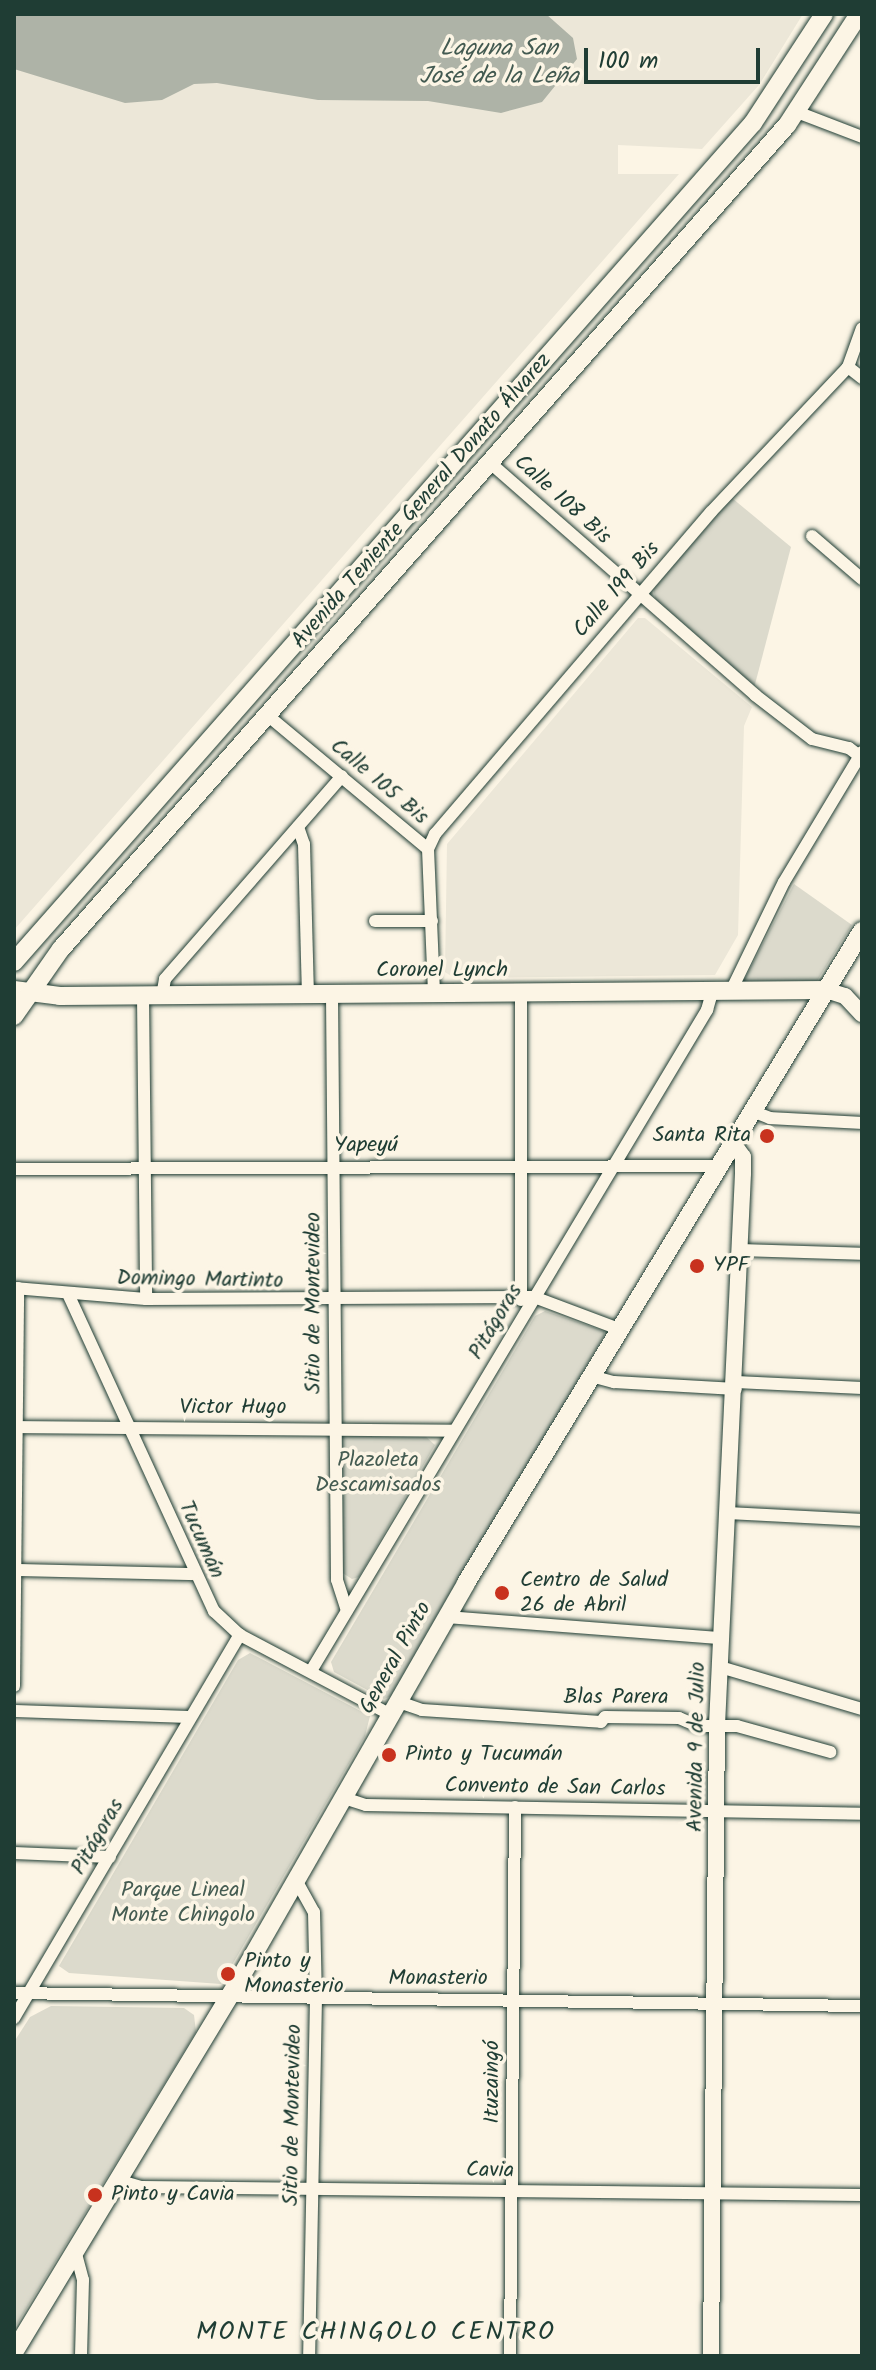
<!DOCTYPE html>
<meta charset="utf-8">
<style>
body{margin:0}
#map{position:relative;width:876px;height:2370px;overflow:hidden;background:#fcf5e5;font-family:Kalam,sans-serif}
div>[style]{position:absolute}
.built>*{inset:0;background:#ece7d8}
.green>*{inset:0;background:#dcdacc}
.water>*{inset:0;background:#aeb3a7}
.roads{filter:drop-shadow(0 0 2px #1f3d34) drop-shadow(0 0 2px #1f3d34)}
.minor>*{height:12px;margin:-6px;padding:0 6px;transform-origin:6px;border-radius:6px;background:#fcf5e5}
.tertiary>*{height:16px;margin:-8px;padding:0 8px;transform-origin:8px;border-radius:8px;background:#fcf5e5}
.secondary>*{height:18px;margin:-9px;padding:0 9px;transform-origin:9px;border-radius:9px;background:#fcf5e5}
.dots>*{width:22px;height:22px;translate:-50% -50%;box-sizing:border-box;border:4px solid #fcf5e5;border-radius:50%}
span{translate:-50% -50%;white-space:nowrap;text-align:center;line-height:1.15;-webkit-text-stroke:7px #fcf5e5;paint-order:stroke}
.street-label{font-size:22px;color:#1f3d34}
.poi-label{font-size:22px;color:#1f3d34}
.right{translate:-100% -50%;text-align:right}
.left{translate:0 -50%;text-align:left}
.park-label{font-size:22px;color:#455c52}
.water-label{font-size:24px;color:#435a51;font-style:italic}
.quarter-label{font-size:26px;color:#1f3d34;letter-spacing:2px}
.frame{position:absolute;inset:0;border:16px solid #1f3d34;pointer-events:none}
.scale{position:absolute;left:584px;top:48px;width:176px;height:36px;box-sizing:border-box;border:4px solid #1f3d34;border-top:0;padding-left:10px;font-size:24px;line-height:28px;white-space:nowrap;color:#1f3d34;-webkit-text-stroke:6px #fcf5e5;paint-order:stroke}
</style>
<div id="map">
<div class="built">
<div style="clip-path:polygon(14px 14px,803px 14px,759px 85px,702px 149px,618px 145px,618px 174px,679px 174px,14px 930px)"></div>
<div style="clip-path:polygon(638px 618px,645px 618px,752px 707px,744px 726px,738px 935px,715px 975px,454px 978px,445px 972px,447px 844px)"></div>
</div>
<div class="green">
<div style="clip-path:polygon(732px 498px,791px 547px,754px 688px,656px 602px,653px 588px)"></div>
<div style="clip-path:polygon(794px 884px,852px 925px,817px 981px,743px 982px)"></div>
<div style="clip-path:polygon(545px 1311px,604px 1331px,604px 1336px,394px 1695px,384px 1699px,334px 1672px,331px 1662px,535px 1316px)"></div>
<div style="clip-path:polygon(341px 1435px,424px 1435px,435px 1445px,359px 1577px,352px 1579px,341px 1572px)"></div>
<div style="clip-path:polygon(250px 1653px,370px 1716px,365px 1736px,221px 1984px,69px 1973px,59px 1966px,238px 1660px)"></div>
<div style="clip-path:polygon(51px 2006px,184px 2008px,194px 2015px,196px 2032px,14px 2329px,14px 2042px,30px 2017px)"></div>
</div>
<div class="water">
<div style="clip-path:polygon(14px 14px,546px 14px,573px 38px,577px 59px,542px 102px,501px 113px,428px 101px,318px 100px,217px 83px,194px 84px,162px 100px,125px 103px,14px 69px)"></div>
</div>
<div class="roads">
<div class="minor">
<div style="left:797px;top:112px;width:70px;rotate:21deg"></div>
<div style="left:848px;top:367px;width:18px;rotate:38deg"></div>
<div style="left:488px;top:461px;width:355px;rotate:41.2deg"></div>
<div style="left:755px;top:695px;width:72px;rotate:37.7deg"></div>
<div style="left:812px;top:739px;width:38px;rotate:14deg"></div>
<div style="left:849px;top:748px;width:16px;rotate:38deg"></div>
<div style="left:812px;top:536px;width:66px;rotate:40.7deg"></div>
<div style="left:266px;top:714px;width:211px;rotate:39.8deg"></div>
<div style="left:428px;top:849px;width:145px;rotate:87.6deg"></div>
<div style="left:298px;top:827px;width:18px;rotate:71deg"></div>
<div style="left:304px;top:844px;width:151px;rotate:88.5deg"></div>
<div style="left:428px;top:849px;width:17px;rotate:-65deg"></div>
<div style="left:435px;top:834px;width:424px;rotate:-49.4deg"></div>
<div style="left:711px;top:512px;width:199px;rotate:-46.6deg"></div>
<div style="left:848px;top:367px;width:41px;rotate:-70.3deg"></div>
<div style="left:375px;top:921px;width:57px"></div>
<div style="left:731px;top:991px;width:121px;rotate:-64.1deg"></div>
<div style="left:784px;top:882px;width:152px;rotate:-59deg"></div>
<div style="left:332px;top:995px;width:585px;rotate:89.51deg"></div>
<div style="left:337px;top:1580px;width:32px;rotate:72deg"></div>
<div style="left:143px;top:996px;width:303px;rotate:89.4deg"></div>
<div style="left:162px;top:996px;width:17px;rotate:-80deg"></div>
<div style="left:165px;top:979px;width:269px;rotate:-48.9deg"></div>
<div style="left:752px;top:1111px;width:19px;rotate:21deg"></div>
<div style="left:770px;top:1118px;width:92px;rotate:3.1deg"></div>
<div style="left:14px;top:1169px;width:704px;rotate:-0.24deg"></div>
<div style="left:738px;top:1250px;width:124px;rotate:1.8deg"></div>
<div style="left:14px;top:1288px;width:132px;rotate:4.8deg"></div>
<div style="left:146px;top:1299px;width:388px;rotate:-0.3deg"></div>
<div style="left:534px;top:1297px;width:91px;rotate:20.6deg"></div>
<div style="left:69px;top:1296px;width:347px;rotate:65.3deg"></div>
<div style="left:214px;top:1611px;width:35px;rotate:43deg"></div>
<div style="left:240px;top:1635px;width:171px;rotate:27.9deg"></div>
<div style="left:521px;top:1300px;width:306px;rotate:-90deg"></div>
<div style="left:591px;top:1376px;width:24px;rotate:15deg"></div>
<div style="left:614px;top:1382px;width:122px;rotate:3.3deg"></div>
<div style="left:736px;top:1382px;width:126px;rotate:2.7deg"></div>
<div style="left:14px;top:1427px;width:438px;rotate:0.5deg"></div>
<div style="left:729px;top:1513px;width:133px;rotate:3deg"></div>
<div style="left:14px;top:1570px;width:179px;rotate:1.3deg"></div>
<div style="left:446px;top:1617px;width:277px;rotate:4.4deg"></div>
<div style="left:720px;top:1667px;width:148px;rotate:16.5deg"></div>
<div style="left:311px;top:1671px;width:771px;rotate:-59.07deg"></div>
<div style="left:707px;top:1010px;width:19px;rotate:-74deg"></div>
<div style="left:14px;top:1686px;width:398px;rotate:-89.4deg"></div>
<div style="left:399px;top:1702px;width:24px;rotate:19deg"></div>
<div style="left:422px;top:1710px;width:179px;rotate:3.8deg"></div>
<div style="left:601px;top:1722px;width:6px;rotate:-51deg"></div>
<div style="left:605px;top:1717px;width:74px;rotate:0.8deg"></div>
<div style="left:679px;top:1718px;width:21px;rotate:23deg"></div>
<div style="left:698px;top:1726px;width:39px"></div>
<div style="left:737px;top:1726px;width:97px;rotate:15.6deg"></div>
<div style="left:14px;top:1711px;width:176px;rotate:2deg"></div>
<div style="left:344px;top:1798px;width:23px;rotate:18deg"></div>
<div style="left:366px;top:1805px;width:496px;rotate:1deg"></div>
<div style="left:14px;top:1853px;width:96px;rotate:2.4deg"></div>
<div style="left:296px;top:1880px;width:37px;rotate:61deg"></div>
<div style="left:314px;top:1912px;width:86px;rotate:88.7deg"></div>
<div style="left:316px;top:1998px;width:358px;rotate:91.1deg"></div>
<div style="left:14px;top:1993px;width:848px;rotate:0.88deg"></div>
<div style="left:14px;top:2018px;width:445px;rotate:-59.5deg"></div>
<div style="left:117px;top:2180px;width:26px;rotate:16deg"></div>
<div style="left:142px;top:2187px;width:720px;rotate:0.64deg"></div>
<div style="left:75px;top:2250px;width:31px;rotate:75deg"></div>
<div style="left:83px;top:2280px;width:76px;rotate:91.5deg"></div>
<div style="left:510px;top:2356px;width:549px;rotate:-89.48deg"></div>
</div>
<div class="tertiary">
<div style="left:826px;top:990px;width:20px;rotate:18deg"></div>
<div style="left:845px;top:996px;width:25px;rotate:47deg"></div>
<div style="left:711px;top:2356px;width:631px;rotate:-89.46deg"></div>
<div style="left:717px;top:1725px;width:553px;rotate:-87.3deg"></div>
<div style="left:743px;top:1173px;width:16px;rotate:-90deg"></div>
<div style="left:743px;top:1157px;width:17px;rotate:-126deg"></div>
</div>
<div class="secondary">
<div style="left:14px;top:962px;width:1118px;rotate:-48.63deg"></div>
<div style="left:753px;top:123px;width:130px;rotate:-56.9deg"></div>
<div style="left:14px;top:990px;width:46px;rotate:7.4deg"></div>
<div style="left:60px;top:996px;width:766px;rotate:-0.45deg"></div>
<div style="left:14px;top:1016px;width:82px;rotate:-55deg"></div>
<div style="left:61px;top:949px;width:1098px;rotate:-48.62deg"></div>
<div style="left:787px;top:125px;width:132px;rotate:-57deg"></div>
<div style="left:14px;top:2352px;width:435px;rotate:-58.8deg"></div>
<div style="left:239px;top:1980px;width:457px;rotate:-60.2deg"></div>
<div style="left:466px;top:1583px;width:763px;rotate:-58.73deg"></div>
</div>
</div>
<div class="dots">
<div style="left:767px;top:1136px;background:#c8321e"></div>
<div style="left:697px;top:1266px;background:#c8321e"></div>
<div style="left:502px;top:1593px;background:#c8321e"></div>
<div style="left:389px;top:1755px;background:#c8321e"></div>
<div style="left:228px;top:1974px;background:#c8321e"></div>
<div style="left:95px;top:2195px;background:#c8321e"></div>
</div>
<div class="street-label">
<span style="left:562px;top:500px;rotate:42deg">Calle 108 Bis</span>
<span style="left:422px;top:501px;rotate:-49deg">Avenida Teniente General Donato Álvarez</span>
<span style="left:617px;top:590px;rotate:-49deg">Calle 199 Bis</span>
<span style="left:379px;top:782px;rotate:40deg">Calle 105 Bis</span>
<span style="left:442px;top:971px">Coronel Lynch</span>
<span style="left:366px;top:1146px">Yapeyú</span>
<span style="left:200px;top:1280px;rotate:1deg">Domingo Martinto</span>
<span style="left:314px;top:1303px;rotate:-90deg">Sitio de Montevideo</span>
<span style="left:496px;top:1322px;rotate:-59deg">Pitágoras</span>
<span style="left:233px;top:1408px">Victor Hugo</span>
<span style="left:201px;top:1540px;rotate:66deg">Tucumán</span>
<span style="left:396px;top:1658px;rotate:-61deg">General Pinto</span>
<span style="left:616px;top:1698px">Blas Parera</span>
<span style="left:697px;top:1747px;rotate:-89deg">Avenida 9 de Julio</span>
<span style="left:555px;top:1788px;rotate:1deg">Convento de San Carlos</span>
<span style="left:98px;top:1837px;rotate:-60deg">Pitágoras</span>
<span style="left:438px;top:1979px">Monasterio</span>
<span style="left:493px;top:2082px;rotate:-90deg">Ituzaingó</span>
<span style="left:293px;top:2115px;rotate:-89deg">Sitio de Montevideo</span>
<span style="left:490px;top:2171px;rotate:1deg">Cavia</span>
</div>
<div class="poi-label">
<span class="right" style="left:751px;top:1136px">Santa Rita</span>
<span class="left" style="left:713px;top:1266px">YPF</span>
<span class="left" style="left:520px;top:1593px">Centro de Salud<br>26 de Abril</span>
<span class="left" style="left:405px;top:1755px">Pinto y Tucumán</span>
<span class="left" style="left:244px;top:1974px">Pinto y<br>Monasterio</span>
<span class="left" style="left:111px;top:2195px">Pinto y Cavia</span>
</div>
<div class="park-label">
<span style="left:378px;top:1473px">Plazoleta<br>Descamisados</span>
<span style="left:183px;top:1903px">Parque Lineal<br>Monte Chingolo</span>
</div>
<div class="water-label">
<span style="left:499px;top:63px">Laguna San<br>José de la Leña</span>
</div>
<div class="quarter-label">
<span style="left:376px;top:2333px">MONTE CHINGOLO CENTRO</span>
</div>
<div class="frame"></div>
<div class="scale">100 m</div>
</div>
